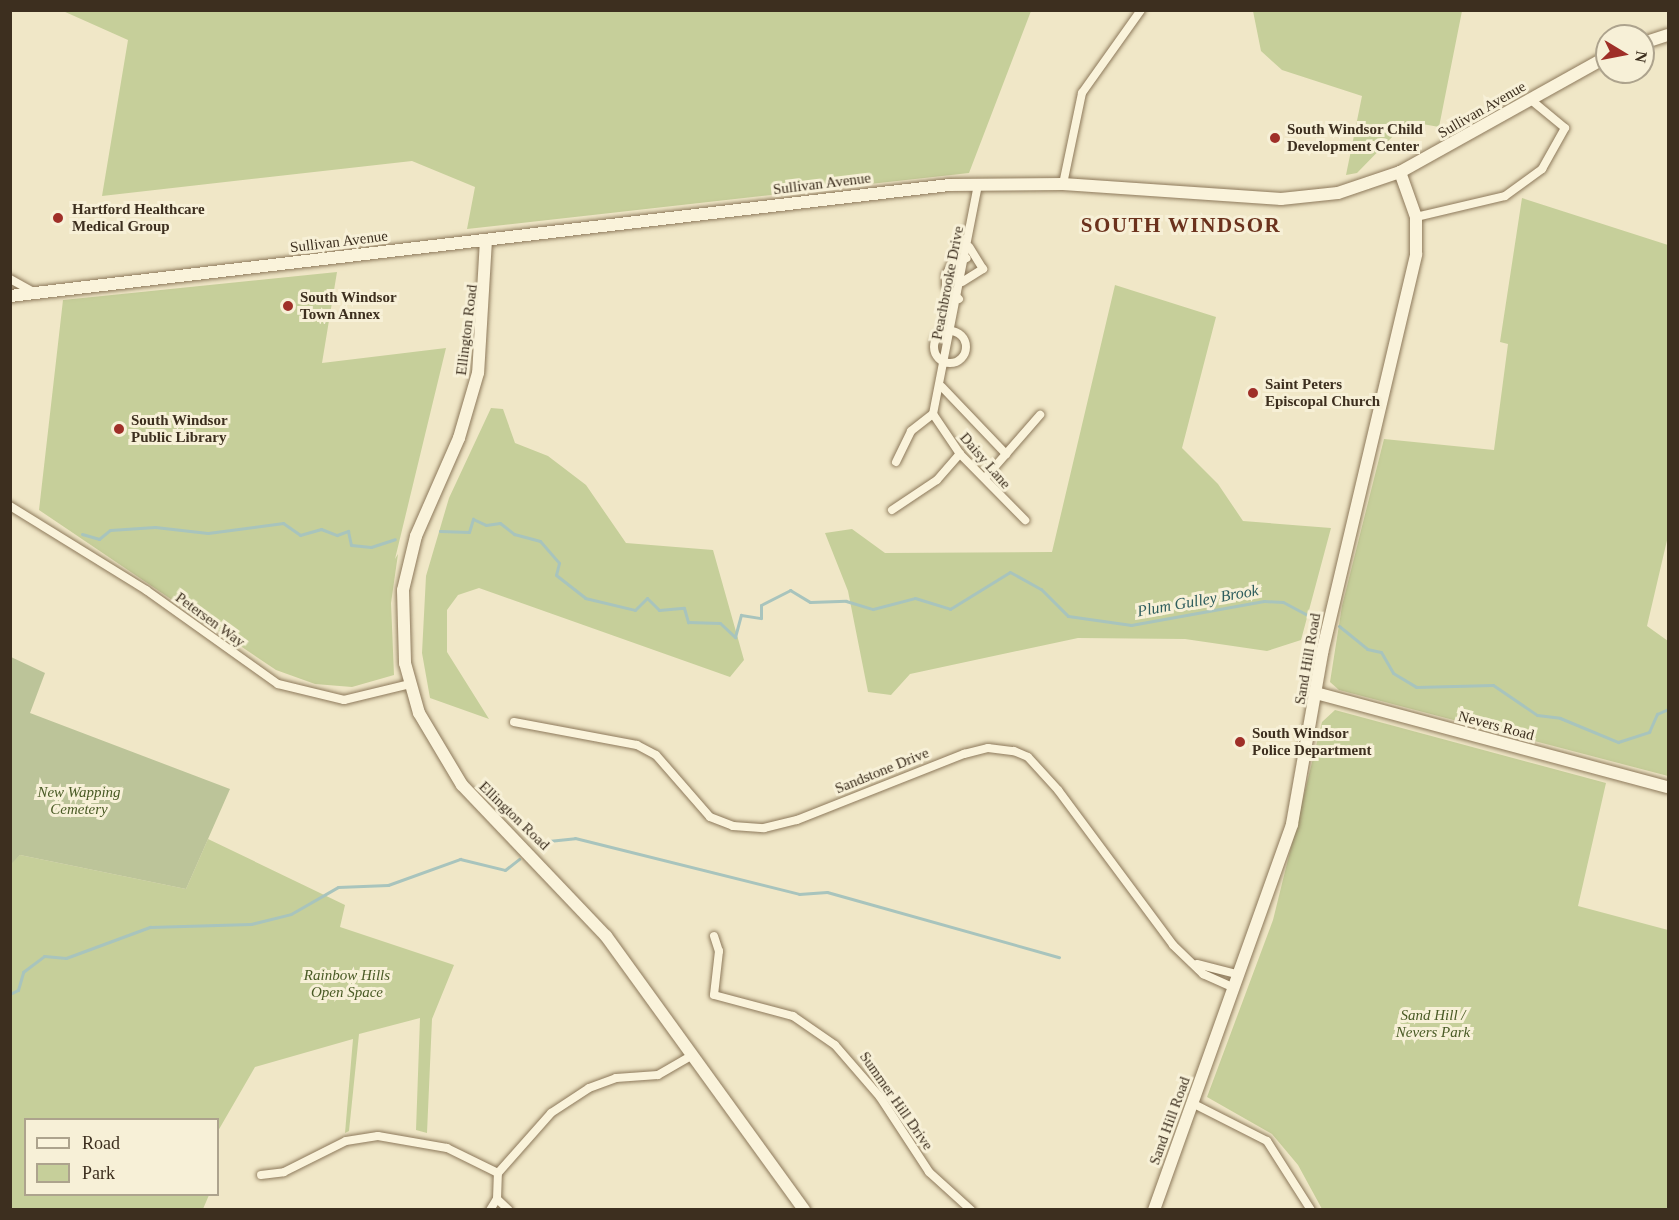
<!DOCTYPE html>
<style>
body{margin:0}
#map{position:relative;width:1679px;height:1220px;overflow:hidden;background:#f0e7c7;font-family:"Times New Roman",serif}
div>[style]{position:absolute}
.green>*{inset:0;background:#c6cf9a}
.cemetery>*{inset:0;background:#bcc499}
.stream>*{height:3px;margin:-1.5px;padding:0 1.5px;transform-origin:1.5px;border-radius:1.5px;background:#a8c4bd}
.roads{filter:drop-shadow(0 0 2px #8d795b) drop-shadow(0 0 2px #8d795b)}
.street>*{height:8px;margin:-4px;padding:0 4px;transform-origin:4px;border-radius:4px;background:#faf3db}
.street>.ring{margin:-4px;padding:0;box-sizing:content-box;background:none;border:8px solid #faf3db;border-radius:50%}
.secondary>*{height:12px;margin:-6px;padding:0 6px;transform-origin:6px;border-radius:6px;background:#faf3db}
.dots>*{width:16px;height:16px;translate:-50% -50%;box-sizing:border-box;border:3px solid #f7f0d7;border-radius:50%}
span{translate:-50% -50%;white-space:nowrap;text-align:center;line-height:1.15;-webkit-text-stroke:6px #f7f0d7;paint-order:stroke}
.street-label{font-size:15px;color:#3d2f1f}
.poi-label{font-size:15px;color:#3d2f1f;font-weight:700}
.left{translate:0 -50%;text-align:left}
.park-label{font-size:15px;color:#495a25;font-style:italic}
.water-label{font-size:16px;color:#2e5d5d;font-style:italic}
.district-label{font-size:21px;color:#6b321d;font-weight:700;letter-spacing:1.5px}
.frame{position:absolute;inset:0;border:12px solid #3d2f1f;pointer-events:none}
.legend{position:absolute;left:24px;top:1118px;width:195px;height:78px;box-sizing:border-box;background:#f7f0d7;border:2px solid #ada38d;margin:0;padding:8px 10px;list-style:none;font-size:18px;color:#3d2f1f}
.legend li{display:flex;align-items:center;gap:12px;height:30px}
.legend b{width:30px;border:2px solid #ada38d}
.north{position:absolute;left:1595px;top:24px;width:60px;height:60px;box-sizing:border-box;background:#f7f0d7;border:2px solid #ada38d;border-radius:50%;rotate:100deg;font-size:16px;font-weight:700;line-height:24px;text-align:center;color:#3d2f1f}
.north::after{content:'';display:block;margin:auto;width:21px;height:27px;background:#9f2f28;clip-path:polygon(50% 0,100% 100%,50% 72%,0 100%)}
</style>
<div id="map">
<div class="green">
<div style="clip-path:polygon(63px 11px,63px 10px,1031px 11px,969px 173px,467px 229px,475px 187px,412px 161px,102px 196px,128px 40px)"></div>
<div style="clip-path:polygon(1253px 11px,1462px 11px,1439px 127px,1417px 123px,1397px 132px,1357px 173px,1346px 175px,1362px 96px,1282px 70px,1261px 51px)"></div>
<div style="clip-path:polygon(1522px 198px,1668px 245px,1668px 536px,1647px 626px,1668px 641px,1668px 776px,1339px 690px,1330px 682px,1342px 606px,1384px 439px,1494px 450px,1508px 344px,1500px 342px)"></div>
<div style="clip-path:polygon(337px 272px,322px 363px,446px 348px,395px 559px,398px 554px,391px 603px,394px 675px,352px 687px,315px 684px,276px 670px,39px 510px,63px 300px)"></div>
<div style="clip-path:polygon(1115px 285px,1216px 317px,1182px 448px,1218px 484px,1243px 521px,1331px 528px,1301px 640px,1267px 651px,1185px 639px,1078px 638px,910px 674px,891px 695px,868px 692px,848px 591px,825px 533px,852px 529px,885px 553px,1052px 552px)"></div>
<div style="clip-path:polygon(491px 408px,503px 409px,515px 443px,548px 456px,586px 485px,626px 543px,713px 550px,744px 660px,730px 677px,479px 588px,458px 595px,447px 610px,447px 652px,489px 719px,430px 698px,422px 653px,426px 576px,449px 498px)"></div>
<div style="clip-path:polygon(1335px 710px,1606px 783px,1578px 906px,1668px 930px,1668px 1209px,1322px 1209px,1298px 1165px,1272px 1134px,1207px 1097px,1273px 920px,1322px 722px)"></div>
<div style="clip-path:polygon(208px 839px,345px 905px,340px 927px,454px 965px,432px 1019px,427px 1133px,416px 1130px,420px 1018px,359px 1034px,349px 1131px,345px 1133px,353px 1039px,255px 1067px,218px 1131px,218px 1120px,26px 1120px,26px 1194px,209px 1195px,203px 1209px,11px 1210px,10px 864px,20px 855px,186px 889px)"></div>
</div>
<div class="cemetery">
<div style="clip-path:polygon(11px 657px,45px 673px,30px 713px,230px 789px,186px 889px,20px 855px,11px 864px)"></div>
</div>
<div class="stream">
<div style="left:440px;top:531px;width:29px;rotate:2deg"></div>
<div style="left:469px;top:532px;width:14px;rotate:-73deg"></div>
<div style="left:473px;top:519px;width:14px;rotate:25deg"></div>
<div style="left:486px;top:525px;width:14px;rotate:-8deg"></div>
<div style="left:500px;top:523px;width:18px;rotate:38deg"></div>
<div style="left:514px;top:534px;width:27px;rotate:15deg"></div>
<div style="left:540px;top:541px;width:29px;rotate:49deg"></div>
<div style="left:559px;top:563px;width:12px;rotate:104deg"></div>
<div style="left:556px;top:575px;width:37px;rotate:38deg"></div>
<div style="left:585px;top:598px;width:51px;rotate:13.5deg"></div>
<div style="left:635px;top:610px;width:17px;rotate:-45deg"></div>
<div style="left:647px;top:598px;width:17px;rotate:45deg"></div>
<div style="left:659px;top:610px;width:25px;rotate:-5deg"></div>
<div style="left:684px;top:608px;width:15px;rotate:74deg"></div>
<div style="left:688px;top:622px;width:32px;rotate:2deg"></div>
<div style="left:720px;top:623px;width:21px;rotate:43deg"></div>
<div style="left:735px;top:637px;width:23px;rotate:-75deg"></div>
<div style="left:741px;top:615px;width:20px;rotate:9deg"></div>
<div style="left:761px;top:618px;width:13px;rotate:-90deg"></div>
<div style="left:761px;top:605px;width:33px;rotate:-27deg"></div>
<div style="left:790px;top:590px;width:23px;rotate:31deg"></div>
<div style="left:810px;top:602px;width:36px;rotate:-2deg"></div>
<div style="left:846px;top:601px;width:28px;rotate:17deg"></div>
<div style="left:873px;top:609px;width:43px;rotate:-14.7deg"></div>
<div style="left:915px;top:598px;width:37px;rotate:17deg"></div>
<div style="left:950px;top:609px;width:70px;rotate:-31.7deg"></div>
<div style="left:1010px;top:572px;width:35px;rotate:29deg"></div>
<div style="left:1041px;top:589px;width:38px;rotate:45deg"></div>
<div style="left:1068px;top:616px;width:64px;rotate:8.1deg"></div>
<div style="left:1131px;top:625px;width:135px;rotate:-10.2deg"></div>
<div style="left:1264px;top:601px;width:19px;rotate:3deg"></div>
<div style="left:1283px;top:602px;width:34px;rotate:28deg"></div>
<div style="left:82px;top:534px;width:18px;rotate:16deg"></div>
<div style="left:99px;top:539px;width:14px;rotate:-39deg"></div>
<div style="left:110px;top:530px;width:45px;rotate:-3.8deg"></div>
<div style="left:155px;top:527px;width:53px;rotate:6.5deg"></div>
<div style="left:208px;top:533px;width:76px;rotate:-7.6deg"></div>
<div style="left:283px;top:523px;width:21px;rotate:35deg"></div>
<div style="left:300px;top:535px;width:22px;rotate:-16deg"></div>
<div style="left:321px;top:529px;width:17px;rotate:21deg"></div>
<div style="left:337px;top:535px;width:12px;rotate:-20deg"></div>
<div style="left:348px;top:531px;width:14px;rotate:78deg"></div>
<div style="left:351px;top:545px;width:20px;rotate:6deg"></div>
<div style="left:371px;top:547px;width:25px;rotate:-18deg"></div>
<div style="left:1339px;top:626px;width:36px;rotate:39deg"></div>
<div style="left:1367px;top:649px;width:14px;rotate:12deg"></div>
<div style="left:1381px;top:652px;width:24px;rotate:60deg"></div>
<div style="left:1393px;top:673px;width:27px;rotate:31deg"></div>
<div style="left:1416px;top:687px;width:77px;rotate:-1.5deg"></div>
<div style="left:1493px;top:685px;width:53px;rotate:34.3deg"></div>
<div style="left:1537px;top:715px;width:23px;rotate:7deg"></div>
<div style="left:1560px;top:718px;width:63px;rotate:22.5deg"></div>
<div style="left:1618px;top:742px;width:33px;rotate:-18deg"></div>
<div style="left:1649px;top:732px;width:20px;rotate:-66deg"></div>
<div style="left:1657px;top:714px;width:12px;rotate:-24deg"></div>
<div style="left:539px;top:842px;width:36px;rotate:-6deg"></div>
<div style="left:575px;top:838px;width:231px;rotate:14deg"></div>
<div style="left:799px;top:894px;width:28px;rotate:-4deg"></div>
<div style="left:827px;top:892px;width:241px;rotate:15.7deg"></div>
<div style="left:10px;top:994px;width:9px;rotate:-27deg"></div>
<div style="left:18px;top:990px;width:19px;rotate:-74deg"></div>
<div style="left:23px;top:972px;width:26px;rotate:-37deg"></div>
<div style="left:44px;top:956px;width:22px;rotate:5deg"></div>
<div style="left:66px;top:958px;width:90px;rotate:-20.3deg"></div>
<div style="left:150px;top:927px;width:101px;rotate:-1.7deg"></div>
<div style="left:251px;top:924px;width:41px;rotate:-14deg"></div>
<div style="left:291px;top:914px;width:54px;rotate:-29.9deg"></div>
<div style="left:338px;top:887px;width:50px;rotate:-2.3deg"></div>
<div style="left:388px;top:885px;width:77px;rotate:-19.9deg"></div>
<div style="left:460px;top:859px;width:46px;rotate:13.7deg"></div>
<div style="left:505px;top:870px;width:18px;rotate:-38deg"></div>
</div>
<div class="roads">
<div class="street">
<div style="left:1063px;top:184px;width:93px;rotate:-78.2deg"></div>
<div style="left:1082px;top:93px;width:102px;rotate:-54.6deg"></div>
<div style="left:1416px;top:217px;width:91px;rotate:-13.3deg"></div>
<div style="left:1505px;top:196px;width:46px;rotate:-36.1deg"></div>
<div style="left:1542px;top:169px;width:47px;rotate:-60.7deg"></div>
<div style="left:1565px;top:128px;width:45px;rotate:-140.4deg"></div>
<div style="left:10px;top:279px;width:29px;rotate:29deg"></div>
<div style="left:962px;top:282px;width:25px;rotate:-32deg"></div>
<div style="left:983px;top:269px;width:26px;rotate:-122deg"></div>
<div style="left:959px;top:299px;width:18px;rotate:-135deg"></div>
<div style="left:946px;top:286px;width:11px;rotate:-90deg"></div>
<div style="left:946px;top:275px;width:11px;rotate:-63deg"></div>
<div style="left:951px;top:265px;width:17px;rotate:-24deg"></div>
<div class="ring" style="left:934px;top:331px;width:24px;height:24px"></div>
<div style="left:942px;top:387px;width:93px;rotate:46.3deg"></div>
<div style="left:933px;top:414px;width:234px;rotate:-78.9deg"></div>
<div style="left:933px;top:414px;width:48px;rotate:56deg"></div>
<div style="left:960px;top:454px;width:93px;rotate:45.4deg"></div>
<div style="left:896px;top:462px;width:34px;rotate:-64deg"></div>
<div style="left:911px;top:431px;width:28px;rotate:-38deg"></div>
<div style="left:985px;top:478px;width:84px;rotate:-48.9deg"></div>
<div style="left:10px;top:506px;width:160px;rotate:31.7deg"></div>
<div style="left:146px;top:590px;width:162px;rotate:35.5deg"></div>
<div style="left:278px;top:684px;width:68px;rotate:13.6deg"></div>
<div style="left:344px;top:700px;width:68px;rotate:-13.6deg"></div>
<div style="left:892px;top:510px;width:54px;rotate:-33.7deg"></div>
<div style="left:937px;top:480px;width:35px;rotate:-49deg"></div>
<div style="left:514px;top:722px;width:125px;rotate:10.6deg"></div>
<div style="left:637px;top:745px;width:21px;rotate:28deg"></div>
<div style="left:656px;top:755px;width:82px;rotate:48.9deg"></div>
<div style="left:710px;top:817px;width:25px;rotate:21deg"></div>
<div style="left:733px;top:826px;width:31px;rotate:4deg"></div>
<div style="left:764px;top:828px;width:34px;rotate:-14deg"></div>
<div style="left:797px;top:820px;width:180px;rotate:-21.6deg"></div>
<div style="left:964px;top:754px;width:25px;rotate:-14deg"></div>
<div style="left:988px;top:748px;width:26px;rotate:7deg"></div>
<div style="left:1014px;top:751px;width:15px;rotate:23deg"></div>
<div style="left:1028px;top:757px;width:45px;rotate:47.7deg"></div>
<div style="left:1058px;top:790px;width:193px;rotate:53.4deg"></div>
<div style="left:1173px;top:945px;width:42px;rotate:44deg"></div>
<div style="left:1203px;top:974px;width:35px;rotate:24deg"></div>
<div style="left:714px;top:936px;width:16px;rotate:72deg"></div>
<div style="left:719px;top:951px;width:44px;rotate:96.5deg"></div>
<div style="left:714px;top:995px;width:82px;rotate:14.9deg"></div>
<div style="left:793px;top:1016px;width:51px;rotate:34.6deg"></div>
<div style="left:835px;top:1045px;width:69px;rotate:49.1deg"></div>
<div style="left:880px;top:1097px;width:90px;rotate:56.8deg"></div>
<div style="left:929px;top:1172px;width:57px;rotate:42.1deg"></div>
<div style="left:1197px;top:964px;width:44px;rotate:14.3deg"></div>
<div style="left:1192px;top:1103px;width:84px;rotate:26.9deg"></div>
<div style="left:1267px;top:1141px;width:82px;rotate:57.5deg"></div>
<div style="left:261px;top:1175px;width:23px;rotate:-7deg"></div>
<div style="left:284px;top:1172px;width:69px;rotate:-26.6deg"></div>
<div style="left:346px;top:1141px;width:32px;rotate:-9deg"></div>
<div style="left:378px;top:1136px;width:70px;rotate:9.9deg"></div>
<div style="left:447px;top:1148px;width:57px;rotate:26.1deg"></div>
<div style="left:497px;top:1199px;width:16px;rotate:43deg"></div>
<div style="left:490px;top:1210px;width:13px;rotate:-58deg"></div>
<div style="left:497px;top:1199px;width:26px;rotate:-88deg"></div>
<div style="left:498px;top:1173px;width:80px;rotate:-48.5deg"></div>
<div style="left:551px;top:1113px;width:45px;rotate:-33.3deg"></div>
<div style="left:589px;top:1088px;width:29px;rotate:-20deg"></div>
<div style="left:616px;top:1078px;width:42px;rotate:-4.1deg"></div>
<div style="left:658px;top:1075px;width:39px;rotate:-30deg"></div>
</div>
<div class="secondary">
<div style="left:1643px;top:43px;width:26px;rotate:-18deg"></div>
<div style="left:486px;top:240px;width:133px;rotate:93.4deg"></div>
<div style="left:478px;top:373px;width:68px;rotate:106.3deg"></div>
<div style="left:459px;top:438px;width:107px;rotate:113.7deg"></div>
<div style="left:416px;top:536px;width:56px;rotate:103.5deg"></div>
<div style="left:403px;top:590px;width:73px;rotate:88.4deg"></div>
<div style="left:405px;top:663px;width:52px;rotate:74.4deg"></div>
<div style="left:419px;top:713px;width:84px;rotate:59.2deg"></div>
<div style="left:462px;top:785px;width:209px;rotate:46.4deg"></div>
<div style="left:606px;top:936px;width:338px;rotate:54.1deg"></div>
<div style="left:10px;top:296px;width:946px;rotate:-6.74deg"></div>
<div style="left:949px;top:185px;width:114px;rotate:-0.5deg"></div>
<div style="left:1063px;top:184px;width:219px;rotate:3.9deg"></div>
<div style="left:1281px;top:199px;width:57px;rotate:-6deg"></div>
<div style="left:1338px;top:193px;width:65px;rotate:-18.7deg"></div>
<div style="left:1400px;top:172px;width:237px;rotate:-29.1deg"></div>
<div style="left:1316px;top:693px;width:364px;rotate:15deg"></div>
<div style="left:1154px;top:1210px;width:410px;rotate:-70.3deg"></div>
<div style="left:1292px;top:824px;width:174px;rotate:-80deg"></div>
<div style="left:1322px;top:653px;width:410px;rotate:-76.7deg"></div>
<div style="left:1416px;top:254px;width:37px;rotate:-90deg"></div>
<div style="left:1416px;top:217px;width:48px;rotate:-109.6deg"></div>
</div>
</div>
<div class="dots">
<div style="left:1275px;top:138px;background:#9f2f28"></div>
<div style="left:58px;top:218px;background:#9f2f28"></div>
<div style="left:288px;top:306px;background:#9f2f28"></div>
<div style="left:1253px;top:393px;background:#9f2f28"></div>
<div style="left:119px;top:429px;background:#9f2f28"></div>
<div style="left:1240px;top:742px;background:#9f2f28"></div>
</div>
<div class="street-label">
<span style="left:1482px;top:110px;rotate:-30deg">Sullivan Avenue</span>
<span style="left:822px;top:184px;rotate:-7deg">Sullivan Avenue</span>
<span style="left:339px;top:242px;rotate:-7deg">Sullivan Avenue</span>
<span style="left:948px;top:283px;rotate:-79deg">Peachbrooke Drive</span>
<span style="left:467px;top:330px;rotate:-83deg">Ellington Road</span>
<span style="left:985px;top:461px;rotate:49deg">Daisy Lane</span>
<span style="left:210px;top:620px;rotate:36deg">Petersen Way</span>
<span style="left:1308px;top:659px;rotate:-80deg">Sand Hill Road</span>
<span style="left:1496px;top:726px;rotate:15deg">Nevers Road</span>
<span style="left:882px;top:771px;rotate:-22deg">Sandstone Drive</span>
<span style="left:514px;top:816px;rotate:44deg">Ellington Road</span>
<span style="left:896px;top:1101px;rotate:55deg">Summer Hill Drive</span>
<span style="left:1170px;top:1121px;rotate:-70deg">Sand Hill Road</span>
</div>
<div class="poi-label">
<span class="left" style="left:1287px;top:138px">South Windsor Child<br>Development Center</span>
<span class="left" style="left:72px;top:218px">Hartford Healthcare<br>Medical Group</span>
<span class="left" style="left:300px;top:306px">South Windsor<br>Town Annex</span>
<span class="left" style="left:1265px;top:393px">Saint Peters<br>Episcopal Church</span>
<span class="left" style="left:131px;top:429px">South Windsor<br>Public Library</span>
<span class="left" style="left:1252px;top:742px">South Windsor<br>Police Department</span>
</div>
<div class="park-label">
<span style="left:79px;top:801px">New Wapping<br>Cemetery</span>
<span style="left:347px;top:984px">Rainbow Hills<br>Open Space</span>
<span style="left:1433px;top:1024px">Sand Hill /<br>Nevers Park</span>
</div>
<div class="water-label">
<span style="left:1198px;top:601px;rotate:-10deg">Plum Gulley Brook</span>
</div>
<div class="district-label">
<span style="left:1181px;top:225px">SOUTH WINDSOR</span>
</div>
<div class="frame"></div>
<ul class="legend">
<li><b style="height:8px;background:#faf3db"></b>Road</li>
<li><b style="height:16px;background:#c6cf9a"></b>Park</li>
</ul>
<div class="north">N</div>
</div>
